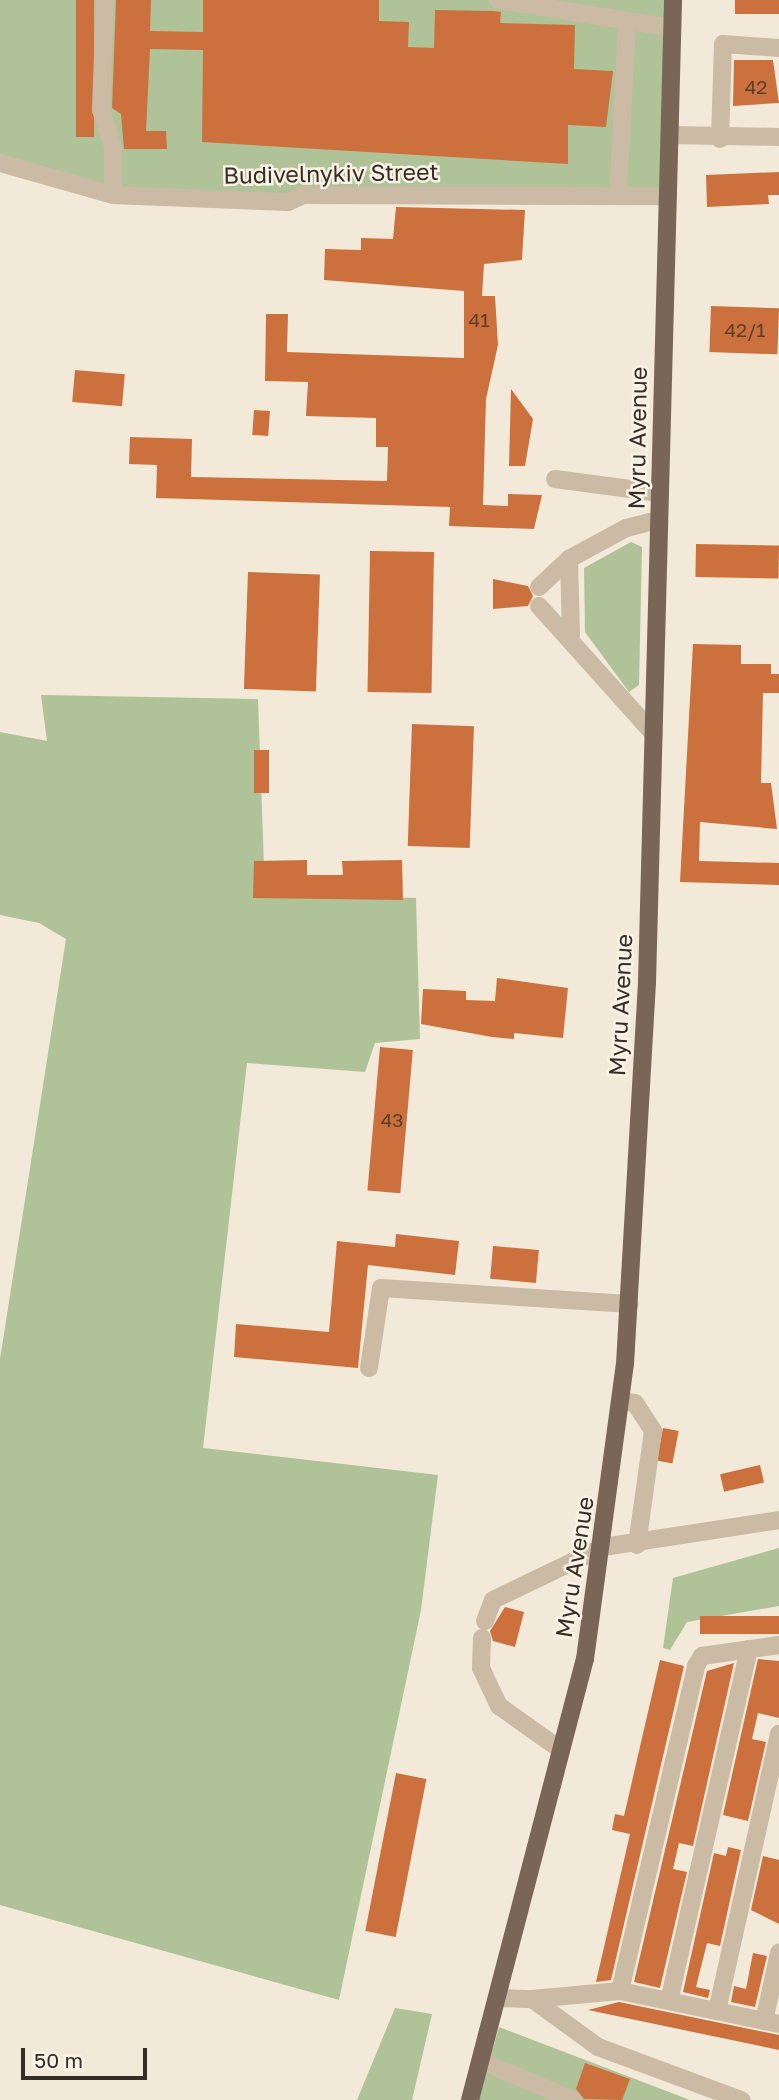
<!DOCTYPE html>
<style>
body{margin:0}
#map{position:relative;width:779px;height:2100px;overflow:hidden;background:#f2e9d8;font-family:"Golos Text",sans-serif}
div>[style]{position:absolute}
.green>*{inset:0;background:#afc298}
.building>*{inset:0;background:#cc713d;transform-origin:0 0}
.minor>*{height:18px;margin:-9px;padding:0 9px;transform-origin:9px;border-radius:9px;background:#cbbaa4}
.major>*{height:18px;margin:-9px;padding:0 9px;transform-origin:9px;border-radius:9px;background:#796656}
span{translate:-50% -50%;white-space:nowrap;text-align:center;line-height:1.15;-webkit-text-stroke:5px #faf3e5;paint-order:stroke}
.number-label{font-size:19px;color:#5c3e2c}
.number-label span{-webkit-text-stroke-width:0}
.street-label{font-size:23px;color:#362d26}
.scale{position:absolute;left:21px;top:2048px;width:126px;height:32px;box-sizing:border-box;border:4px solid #362d26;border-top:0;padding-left:9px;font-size:21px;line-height:24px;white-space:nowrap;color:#362d26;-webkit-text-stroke:5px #faf3e5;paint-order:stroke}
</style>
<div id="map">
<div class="green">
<div style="clip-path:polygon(0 0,665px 0,660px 189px,287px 195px,114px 188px,0 156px)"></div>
<div style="clip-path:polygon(631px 542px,642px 547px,639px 685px,629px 692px,585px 632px,584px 568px)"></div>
<div style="clip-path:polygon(41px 695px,258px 699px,265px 894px,416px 898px,420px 1039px,375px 1043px,365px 1072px,247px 1063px,203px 1448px,438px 1475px,421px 1610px,339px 2000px,0 1905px,0 1359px,66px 939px,39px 923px,0 915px,0 732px,47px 741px)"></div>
<div style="clip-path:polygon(779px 1548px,779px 1606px,687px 1622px,670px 1650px,663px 1648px,673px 1578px)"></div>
<div style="clip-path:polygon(395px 2008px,432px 2014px,412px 2100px,357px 2100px)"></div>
<div style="clip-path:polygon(499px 2027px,690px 2100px,478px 2100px)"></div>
</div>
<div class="building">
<div style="left:76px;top:0;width:18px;height:137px"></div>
<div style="clip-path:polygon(116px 0,151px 0,150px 31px,203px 32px,203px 0,379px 0,379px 21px,409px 22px,408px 47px,434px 48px,435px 10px,494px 11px,501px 12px,500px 23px,575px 25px,574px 69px,613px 71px,606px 127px,568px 125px,568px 164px,202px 142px,203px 50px,150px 49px,146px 131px,166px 131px,167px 149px,124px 149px,121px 114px,112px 108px)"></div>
<div style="left:735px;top:0;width:44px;height:14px"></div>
<div style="clip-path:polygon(734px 60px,773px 60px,779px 103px,733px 106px)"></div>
<div style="clip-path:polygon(779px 172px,779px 195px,768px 195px,769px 204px,707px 207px,706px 175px)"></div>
<div style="clip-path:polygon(396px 207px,525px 210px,522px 260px,484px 264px,482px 296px,495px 296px,498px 345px,486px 399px,483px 505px,508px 506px,508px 494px,542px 495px,534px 529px,449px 526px,450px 507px,156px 498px,157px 465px,129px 464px,130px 437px,192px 439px,191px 477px,387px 481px,388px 447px,376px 447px,376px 418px,306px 416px,308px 382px,265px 381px,266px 314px,288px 314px,287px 352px,464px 358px,464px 291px,324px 280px,325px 249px,361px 250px,361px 238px,393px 239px)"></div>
<div style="left:711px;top:306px;width:68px;height:46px;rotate:2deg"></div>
<div style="left:75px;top:370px;width:50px;height:32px;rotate:5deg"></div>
<div style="clip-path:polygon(511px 389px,533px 419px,525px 466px,509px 466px)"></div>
<div style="left:254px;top:410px;width:16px;height:25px;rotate:4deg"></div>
<div style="left:696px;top:544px;width:83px;height:33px;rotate:1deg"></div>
<div style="left:370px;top:551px;width:64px;height:141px;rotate:1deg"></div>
<div style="left:248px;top:572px;width:72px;height:117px;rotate:2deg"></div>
<div style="clip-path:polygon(493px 579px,528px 586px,533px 596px,528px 606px,493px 609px)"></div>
<div style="clip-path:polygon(693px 644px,741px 645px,741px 664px,771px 664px,771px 674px,779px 674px,779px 693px,763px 693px,761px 783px,771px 783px,777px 829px,700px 822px,699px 861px,779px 863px,779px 885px,680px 882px)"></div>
<div style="left:412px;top:724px;width:62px;height:122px;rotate:2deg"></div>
<div style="left:254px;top:750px;width:15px;height:43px"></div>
<div style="clip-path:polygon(307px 860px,307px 875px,343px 875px,342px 861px,402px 860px,403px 900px,253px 898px,254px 861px)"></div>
<div style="clip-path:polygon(497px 978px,568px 988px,563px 1038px,514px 1033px,514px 1039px,492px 1037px,421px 1024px,423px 989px,466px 991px,466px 1000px,495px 1001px)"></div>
<div style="left:380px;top:1047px;width:33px;height:144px;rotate:5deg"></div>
<div style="clip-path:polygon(396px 1234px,459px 1241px,455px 1275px,368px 1265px,358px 1368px,234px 1357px,236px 1324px,329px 1332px,337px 1241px,395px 1247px)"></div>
<div style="left:493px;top:1246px;width:46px;height:33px;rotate:5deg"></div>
<div style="left:663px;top:1428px;width:16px;height:33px;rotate:11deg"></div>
<div style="left:760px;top:1465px;width:18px;height:41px;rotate:77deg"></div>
<div style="clip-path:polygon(505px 1607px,524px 1612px,515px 1647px,493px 1641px,490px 1631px)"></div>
<div style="left:779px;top:1616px;width:18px;height:79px;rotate:90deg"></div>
<div style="clip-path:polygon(758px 1659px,779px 1661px,779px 1718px,758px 1713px,752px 1739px,766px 1742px,748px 1821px,723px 1815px)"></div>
<div style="clip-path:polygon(660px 1660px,684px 1666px,611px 1980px,596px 1982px,630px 1834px,612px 1830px,615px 1814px,624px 1816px)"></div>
<div style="clip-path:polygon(734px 1663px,693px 1846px,679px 1843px,673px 1869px,687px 1872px,660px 1988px,634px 1982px,707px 1671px)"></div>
<div style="left:396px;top:1773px;width:31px;height:161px;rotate:11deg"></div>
<div style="clip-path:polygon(728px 1847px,741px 1850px,720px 1946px,707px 1943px,696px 1987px,710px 1990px,708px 1998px,683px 1992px,714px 1853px,726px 1856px)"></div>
<div style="clip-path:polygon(763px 1856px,779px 1860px,779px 1924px,751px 1910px)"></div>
<div style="clip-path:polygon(753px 1953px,767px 1956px,755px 2007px,731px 2002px,734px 1986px,746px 1989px)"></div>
<div style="clip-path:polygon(619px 2002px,779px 2035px,779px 2050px,588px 2010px)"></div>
<div style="clip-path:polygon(585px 2063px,630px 2079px,622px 2100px,584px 2099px,576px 2089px)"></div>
</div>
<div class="minor">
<div style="left:105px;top:0;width:110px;rotate:92.1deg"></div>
<div style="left:101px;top:110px;width:40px;rotate:72deg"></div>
<div style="left:113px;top:148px;width:47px;rotate:90deg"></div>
<div style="left:498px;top:0;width:176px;rotate:9.1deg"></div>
<div style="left:669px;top:135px;width:110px;rotate:1deg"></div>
<div style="left:720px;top:139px;width:95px;rotate:-88.2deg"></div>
<div style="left:723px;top:44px;width:56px;rotate:4.1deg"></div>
<div style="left:0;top:163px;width:117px;rotate:15.8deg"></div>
<div style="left:113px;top:195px;width:175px;rotate:2.3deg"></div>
<div style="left:288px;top:202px;width:17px;rotate:-25deg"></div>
<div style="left:303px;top:195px;width:365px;rotate:0.2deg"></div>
<div style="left:618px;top:196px;width:171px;rotate:-87deg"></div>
<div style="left:555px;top:479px;width:106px;rotate:7.6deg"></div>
<div style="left:569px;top:559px;width:77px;rotate:88.5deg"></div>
<div style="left:539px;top:587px;width:41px;rotate:-43deg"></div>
<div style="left:569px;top:559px;width:65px;rotate:-28.5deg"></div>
<div style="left:626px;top:528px;width:34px;rotate:-14deg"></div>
<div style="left:539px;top:606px;width:172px;rotate:48.1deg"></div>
<div style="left:369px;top:1368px;width:81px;rotate:-81.5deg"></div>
<div style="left:381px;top:1288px;width:249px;rotate:3.7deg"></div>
<div style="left:621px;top:1401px;width:14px;rotate:8deg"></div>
<div style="left:635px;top:1403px;width:33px;rotate:57deg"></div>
<div style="left:653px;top:1431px;width:115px;rotate:98deg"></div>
<div style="left:485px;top:1621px;width:22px;rotate:-69deg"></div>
<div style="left:493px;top:1600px;width:122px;rotate:-25.7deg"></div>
<div style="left:603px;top:1547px;width:178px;rotate:-8.7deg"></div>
<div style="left:482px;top:1638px;width:30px;rotate:92deg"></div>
<div style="left:481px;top:1668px;width:42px;rotate:64.7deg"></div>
<div style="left:499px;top:1706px;width:76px;rotate:35.4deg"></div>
<div style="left:620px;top:1991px;width:334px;rotate:-76.8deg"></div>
<div style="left:696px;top:1666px;width:12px;rotate:-59deg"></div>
<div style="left:702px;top:1656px;width:78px;rotate:-8.1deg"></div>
<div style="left:499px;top:1998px;width:33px;rotate:2deg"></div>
<div style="left:532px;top:1999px;width:82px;rotate:36deg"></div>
<div style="left:598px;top:2047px;width:153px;rotate:20.3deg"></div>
<div style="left:532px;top:1999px;width:88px;rotate:-5.2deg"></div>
<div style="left:620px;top:1991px;width:162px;rotate:11.7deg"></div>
<div style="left:669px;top:2001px;width:361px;rotate:-77.2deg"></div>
<div style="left:717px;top:2011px;width:284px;rotate:-77.4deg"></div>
<div style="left:764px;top:2021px;width:70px;rotate:-77.6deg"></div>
<div style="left:481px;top:2061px;width:100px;rotate:23deg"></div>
</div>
<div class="major">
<div style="left:470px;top:2100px;width:456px;rotate:-75.4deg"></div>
<div style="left:585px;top:1659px;width:298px;rotate:-82.3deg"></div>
<div style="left:625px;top:1364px;width:383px;rotate:-86.7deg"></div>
<div style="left:647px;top:982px;width:982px;rotate:-88.48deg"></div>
</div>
<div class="number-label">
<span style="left:756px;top:87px">42</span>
<span style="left:479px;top:320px">41</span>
<span style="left:745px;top:330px">42/1</span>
<span style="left:392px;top:1120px">43</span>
</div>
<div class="street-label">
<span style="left:331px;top:173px;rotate:-1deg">Budivelnykiv Street</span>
<span style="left:637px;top:438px;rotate:-89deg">Myru Avenue</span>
<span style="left:620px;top:1005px;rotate:-87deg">Myru Avenue</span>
<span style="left:574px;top:1567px;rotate:-81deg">Myru Avenue</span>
</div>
<div class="scale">50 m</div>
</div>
